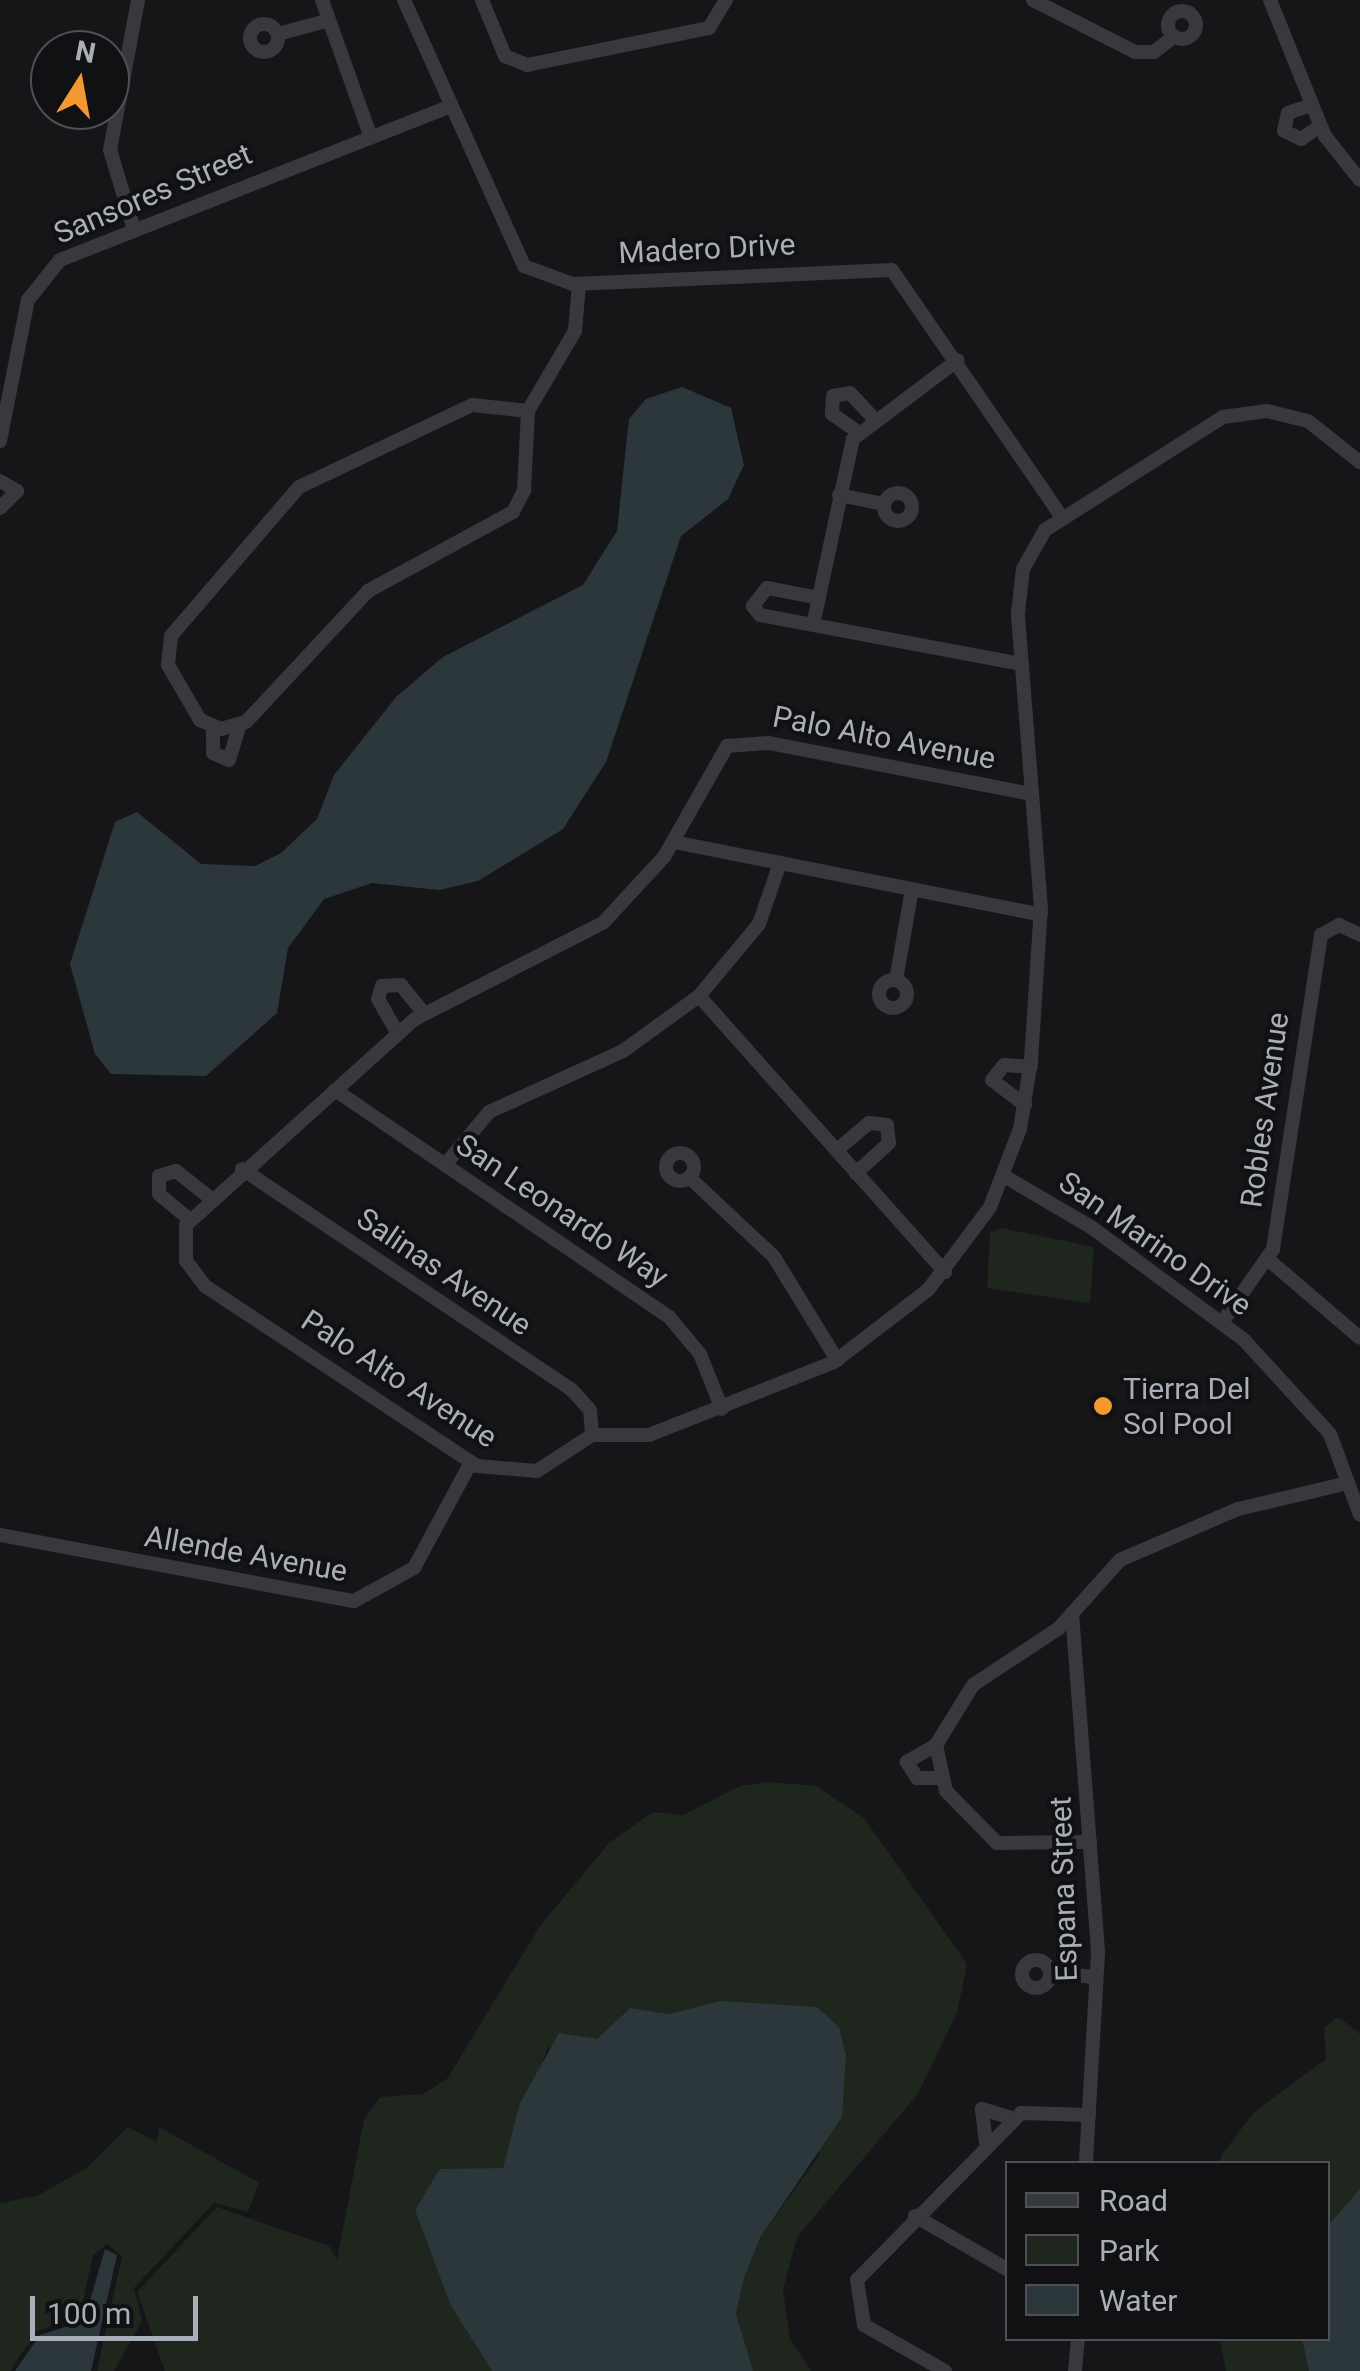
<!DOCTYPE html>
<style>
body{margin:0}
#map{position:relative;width:1360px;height:2371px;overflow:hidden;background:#161618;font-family:Roboto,sans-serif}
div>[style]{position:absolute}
.green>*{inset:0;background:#1e261e}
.water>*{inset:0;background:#2c373c}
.minor>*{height:14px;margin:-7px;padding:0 7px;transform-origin:7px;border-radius:7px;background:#37393d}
.minor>.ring{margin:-7px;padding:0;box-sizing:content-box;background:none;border:14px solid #37393d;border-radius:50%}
.dots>*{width:28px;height:28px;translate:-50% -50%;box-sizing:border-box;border:5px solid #111113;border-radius:50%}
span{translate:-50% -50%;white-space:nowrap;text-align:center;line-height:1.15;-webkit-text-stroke:8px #111113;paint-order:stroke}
.street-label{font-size:30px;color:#a8afb8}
.poi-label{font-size:30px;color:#a8afb8}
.left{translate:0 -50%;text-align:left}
.legend{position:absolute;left:1005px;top:2161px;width:325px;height:180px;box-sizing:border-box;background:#111113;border:2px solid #4d5055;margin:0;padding:12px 18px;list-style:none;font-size:30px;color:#a8afb8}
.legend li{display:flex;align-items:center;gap:20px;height:50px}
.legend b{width:50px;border:2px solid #4d5055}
.north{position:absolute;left:30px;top:30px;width:100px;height:100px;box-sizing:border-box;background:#111113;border:2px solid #4d5055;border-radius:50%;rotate:11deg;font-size:28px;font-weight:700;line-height:40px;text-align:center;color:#a8afb8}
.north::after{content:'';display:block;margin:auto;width:35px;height:45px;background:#f49832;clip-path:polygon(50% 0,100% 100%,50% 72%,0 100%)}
.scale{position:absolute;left:30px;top:2296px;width:168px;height:45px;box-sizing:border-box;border:5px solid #a8afb8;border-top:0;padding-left:12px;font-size:30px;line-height:35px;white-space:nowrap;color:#a8afb8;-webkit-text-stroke:8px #111113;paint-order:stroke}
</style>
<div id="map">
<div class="green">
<div style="clip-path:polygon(1001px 1228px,1094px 1247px,1090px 1303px,987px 1288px,990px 1233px)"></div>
<div style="clip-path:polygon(770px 1782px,816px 1786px,864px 1818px,967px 1964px,957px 2013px,917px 2095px,797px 2237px,783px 2290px,790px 2339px,811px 2371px,753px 2371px,745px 2357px,736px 2314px,744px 2278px,760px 2238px,820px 2154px,735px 2003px,720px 2001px,669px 2014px,630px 2008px,597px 2039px,548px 2047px,503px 2168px,440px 2170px,451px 2306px,492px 2371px,165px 2371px,137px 2292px,217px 2207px,329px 2246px,337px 2259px,364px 2120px,380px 2097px,423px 2094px,447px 2079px,540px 1926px,609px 1843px,653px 1812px,683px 1815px,740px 1786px)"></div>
<div style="clip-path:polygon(1338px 2017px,1360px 2034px,1360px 2189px,1328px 2225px,1328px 2164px,1221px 2163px,1221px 2156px,1254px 2112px,1326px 2059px,1324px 2027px)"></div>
<div style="clip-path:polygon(128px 2127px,157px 2142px,159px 2127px,259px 2183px,248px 2212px,214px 2203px,134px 2288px,142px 2321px,114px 2371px,97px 2371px,122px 2256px,107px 2244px,93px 2255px,80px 2316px,37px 2331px,10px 2371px,0 2371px,0 2203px,37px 2196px,88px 2167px)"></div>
<div style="clip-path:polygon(1220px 2339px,1302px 2339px,1309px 2371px,1226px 2371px)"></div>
</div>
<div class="water">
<div style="clip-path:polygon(682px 387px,731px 408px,744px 465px,728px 499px,681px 536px,606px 762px,563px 829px,478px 881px,439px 890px,372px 883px,324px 899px,288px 948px,277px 1013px,206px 1076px,111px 1074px,95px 1054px,70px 964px,115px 822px,137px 812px,201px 864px,255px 866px,281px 853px,317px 819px,334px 775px,396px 697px,443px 657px,583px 585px,617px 531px,629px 419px,646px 399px)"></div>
<div style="clip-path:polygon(720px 2001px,817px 2007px,839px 2027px,846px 2056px,842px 2117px,760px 2238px,744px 2278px,736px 2314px,753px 2371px,492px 2371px,451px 2306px,415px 2210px,440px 2169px,503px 2168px,520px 2103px,559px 2033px,597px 2039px,630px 2008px,669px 2014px)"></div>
<div style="clip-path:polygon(1360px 2189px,1360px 2371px,1309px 2371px,1302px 2339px,1328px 2338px,1328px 2225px)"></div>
<div style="clip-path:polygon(105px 2249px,117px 2255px,91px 2371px,15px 2371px,40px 2335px,84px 2321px)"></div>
</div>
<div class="minor">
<div style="left:322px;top:0;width:143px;rotate:70.4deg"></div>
<div style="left:404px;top:0;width:292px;rotate:65.7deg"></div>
<div style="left:524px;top:266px;width:52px;rotate:20.2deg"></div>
<div style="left:573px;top:284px;width:319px;rotate:-2.5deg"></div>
<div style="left:892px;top:270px;width:296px;rotate:55.5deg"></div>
<div style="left:482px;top:0;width:61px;rotate:67.7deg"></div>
<div style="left:505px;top:56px;width:24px;rotate:22deg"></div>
<div style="left:527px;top:65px;width:186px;rotate:-11.5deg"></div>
<div style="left:709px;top:28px;width:33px;rotate:-59deg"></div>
<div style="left:1033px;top:0;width:114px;rotate:27deg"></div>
<div style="left:1135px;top:52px;width:19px"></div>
<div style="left:1154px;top:52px;width:24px;rotate:-38deg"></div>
<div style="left:1270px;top:0;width:147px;rotate:68deg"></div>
<div style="left:1325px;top:136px;width:56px;rotate:51.5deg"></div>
<div class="ring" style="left:1168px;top:11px;width:14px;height:14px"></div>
<div class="ring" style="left:250px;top:24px;width:14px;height:14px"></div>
<div style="left:278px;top:34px;width:50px;rotate:-15.2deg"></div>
<div style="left:1311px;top:105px;width:24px;rotate:161deg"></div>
<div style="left:1288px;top:113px;width:18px;rotate:103deg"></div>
<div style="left:1284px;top:131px;width:19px;rotate:25deg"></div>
<div style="left:1301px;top:139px;width:23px;rotate:-34deg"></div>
<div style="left:133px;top:226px;width:79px;rotate:-106.8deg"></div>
<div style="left:110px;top:150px;width:153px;rotate:-79.4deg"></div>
<div style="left:528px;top:411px;width:56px;rotate:-173.9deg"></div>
<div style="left:472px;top:405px;width:191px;rotate:154.6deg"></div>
<div style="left:299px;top:487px;width:196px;rotate:130.7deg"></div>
<div style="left:171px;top:636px;width:29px;rotate:96deg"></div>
<div style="left:168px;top:665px;width:64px;rotate:59.8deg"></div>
<div style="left:200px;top:720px;width:23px;rotate:23deg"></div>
<div style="left:221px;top:729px;width:26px;rotate:-16deg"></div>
<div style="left:246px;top:722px;width:179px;rotate:-47deg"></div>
<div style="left:368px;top:591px;width:165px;rotate:-28.6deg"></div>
<div style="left:513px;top:512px;width:25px;rotate:-63deg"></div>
<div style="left:524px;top:490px;width:79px;rotate:-87.1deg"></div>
<div style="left:528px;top:411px;width:93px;rotate:-59.6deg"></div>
<div style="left:575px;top:331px;width:47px;rotate:-85.1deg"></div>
<div style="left:858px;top:432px;width:32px;rotate:-145deg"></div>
<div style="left:832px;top:414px;width:18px;rotate:-87deg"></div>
<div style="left:833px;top:396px;width:17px;rotate:-10deg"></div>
<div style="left:850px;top:393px;width:33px;rotate:47deg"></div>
<div style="left:0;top:441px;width:144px;rotate:-78.8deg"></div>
<div style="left:28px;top:300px;width:51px;rotate:-51.3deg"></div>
<div style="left:60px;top:260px;width:417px;rotate:-21.5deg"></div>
<div style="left:0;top:481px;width:20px;rotate:30deg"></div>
<div style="left:17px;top:491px;width:24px;rotate:135deg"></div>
<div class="ring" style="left:884px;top:493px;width:14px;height:14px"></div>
<div style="left:839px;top:495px;width:46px;rotate:11.3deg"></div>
<div style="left:819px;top:598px;width:53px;rotate:-169.1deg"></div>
<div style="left:767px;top:588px;width:23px;rotate:128deg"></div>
<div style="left:753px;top:606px;width:11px;rotate:52deg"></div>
<div style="left:760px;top:615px;width:266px;rotate:10.6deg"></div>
<div style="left:813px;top:625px;width:190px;rotate:-77.9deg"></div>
<div style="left:853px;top:439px;width:131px;rotate:-37deg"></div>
<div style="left:213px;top:728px;width:25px;rotate:90deg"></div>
<div style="left:213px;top:753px;width:17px;rotate:24deg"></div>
<div style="left:229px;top:760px;width:37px;rotate:-73deg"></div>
<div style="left:674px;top:842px;width:374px;rotate:11.2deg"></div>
<div class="ring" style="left:879px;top:980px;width:14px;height:14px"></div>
<div style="left:896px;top:980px;width:92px;rotate:-80deg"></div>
<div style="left:699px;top:996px;width:370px;rotate:48.3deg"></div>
<div style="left:398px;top:1034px;width:40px;rotate:-119.7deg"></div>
<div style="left:378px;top:999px;width:14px;rotate:-73deg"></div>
<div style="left:382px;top:986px;width:19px;rotate:-3deg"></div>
<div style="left:401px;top:985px;width:36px;rotate:51deg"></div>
<div style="left:335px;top:1090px;width:405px;rotate:34.2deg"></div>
<div style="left:670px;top:1318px;width:47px;rotate:50.2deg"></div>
<div style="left:700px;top:1354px;width:59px;rotate:68.2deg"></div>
<div style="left:1025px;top:1105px;width:41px;rotate:-142.9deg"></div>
<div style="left:992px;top:1080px;width:19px;rotate:-51deg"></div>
<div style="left:1004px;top:1065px;width:27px;rotate:4deg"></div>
<div style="left:837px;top:1150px;width:42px;rotate:-40.2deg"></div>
<div style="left:869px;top:1123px;width:18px;rotate:6deg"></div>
<div style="left:887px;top:1125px;width:18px;rotate:84deg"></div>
<div style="left:889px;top:1143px;width:45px;rotate:137.7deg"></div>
<div class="ring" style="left:666px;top:1153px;width:14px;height:14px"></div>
<div style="left:445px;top:1165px;width:69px;rotate:-50.3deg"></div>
<div style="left:489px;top:1112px;width:147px;rotate:-24.5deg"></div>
<div style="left:623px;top:1051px;width:94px;rotate:-35.9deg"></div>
<div style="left:699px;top:996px;width:94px;rotate:-50.2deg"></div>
<div style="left:759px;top:924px;width:65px;rotate:-71deg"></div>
<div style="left:242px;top:1169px;width:396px;rotate:33.8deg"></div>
<div style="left:571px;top:1389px;width:28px;rotate:48deg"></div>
<div style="left:590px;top:1410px;width:25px;rotate:85deg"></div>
<div style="left:1004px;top:1176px;width:101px;rotate:30.4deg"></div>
<div style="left:1091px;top:1227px;width:190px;rotate:36.4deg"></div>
<div style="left:1244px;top:1340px;width:127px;rotate:47.5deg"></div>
<div style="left:1330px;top:1434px;width:86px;rotate:69.7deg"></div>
<div style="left:690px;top:1178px;width:115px;rotate:43.2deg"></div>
<div style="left:774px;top:1257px;width:121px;rotate:58.5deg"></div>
<div style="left:190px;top:1220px;width:40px;rotate:-140deg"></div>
<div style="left:159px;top:1194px;width:18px;rotate:-90deg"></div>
<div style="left:159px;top:1176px;width:18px;rotate:-16deg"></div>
<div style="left:176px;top:1171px;width:42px;rotate:38.2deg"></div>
<div style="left:1270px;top:1261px;width:118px;rotate:40.5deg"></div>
<div style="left:1223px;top:1321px;width:88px;rotate:-55.2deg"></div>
<div style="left:1273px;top:1249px;width:318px;rotate:-81.3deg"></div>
<div style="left:1321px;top:935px;width:21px;rotate:-29deg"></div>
<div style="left:1339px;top:925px;width:23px;rotate:25deg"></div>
<div style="left:592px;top:1435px;width:66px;rotate:146.8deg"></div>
<div style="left:537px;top:1471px;width:60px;rotate:-175.2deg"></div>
<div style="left:477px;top:1466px;width:326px;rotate:-146.5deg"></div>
<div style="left:205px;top:1286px;width:31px;rotate:-127deg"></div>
<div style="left:186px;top:1261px;width:36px;rotate:-90deg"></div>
<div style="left:186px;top:1225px;width:308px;rotate:-42deg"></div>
<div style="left:415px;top:1019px;width:211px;rotate:-27.1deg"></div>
<div style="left:603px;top:923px;width:90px;rotate:-47.3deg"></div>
<div style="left:664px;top:857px;width:128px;rotate:-60.4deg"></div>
<div style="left:727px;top:746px;width:42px;rotate:-4.1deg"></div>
<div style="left:769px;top:743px;width:268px;rotate:11deg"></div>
<div style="left:592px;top:1435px;width:57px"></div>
<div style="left:649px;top:1435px;width:199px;rotate:-21.5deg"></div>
<div style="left:834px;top:1362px;width:118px;rotate:-37.5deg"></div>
<div style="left:928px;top:1290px;width:104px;rotate:-53.2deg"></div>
<div style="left:990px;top:1207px;width:84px;rotate:-69deg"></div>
<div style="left:1020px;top:1129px;width:69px;rotate:-80.8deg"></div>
<div style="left:1031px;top:1061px;width:153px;rotate:-86.3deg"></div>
<div style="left:1041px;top:908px;width:296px;rotate:-94.5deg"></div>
<div style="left:1018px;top:613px;width:44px;rotate:-83.5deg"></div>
<div style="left:1023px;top:569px;width:45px;rotate:-60.6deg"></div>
<div style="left:1045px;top:530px;width:211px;rotate:-32.4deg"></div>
<div style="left:1223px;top:417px;width:44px;rotate:-7.8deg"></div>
<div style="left:1267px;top:411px;width:42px;rotate:13.7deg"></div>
<div style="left:1308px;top:421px;width:66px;rotate:38.3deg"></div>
<div style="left:0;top:1535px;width:360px;rotate:10.6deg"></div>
<div style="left:354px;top:1601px;width:68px;rotate:-28.8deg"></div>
<div style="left:414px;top:1568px;width:120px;rotate:-61.7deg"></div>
<div style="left:1072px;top:1613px;width:341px;rotate:85.6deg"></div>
<div style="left:1098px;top:1953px;width:211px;rotate:93.3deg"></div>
<div style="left:936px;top:1745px;width:34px;rotate:150deg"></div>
<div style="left:907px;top:1762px;width:19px;rotate:58deg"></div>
<div style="left:917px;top:1778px;width:22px"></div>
<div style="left:1090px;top:1842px;width:93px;rotate:179.4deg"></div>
<div style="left:997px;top:1843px;width:73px;rotate:-134.4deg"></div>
<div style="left:946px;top:1791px;width:47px;rotate:-102.3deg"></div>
<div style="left:936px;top:1745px;width:70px;rotate:-58.3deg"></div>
<div style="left:973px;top:1685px;width:103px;rotate:-33.5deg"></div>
<div style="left:1059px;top:1628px;width:91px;rotate:-48.1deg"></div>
<div style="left:1120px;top:1560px;width:129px;rotate:-23.4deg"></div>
<div style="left:1238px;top:1509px;width:113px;rotate:-13.3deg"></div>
<div class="ring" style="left:1022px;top:1960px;width:14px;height:14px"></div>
<div style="left:1050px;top:1973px;width:46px;rotate:5deg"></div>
<div style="left:986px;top:2143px;width:34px;rotate:-97deg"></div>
<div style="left:982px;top:2109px;width:34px;rotate:17deg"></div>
<div style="left:915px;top:2216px;width:108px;rotate:30.1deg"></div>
<div style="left:945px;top:2371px;width:93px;rotate:-150.4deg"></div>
<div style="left:864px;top:2325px;width:46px;rotate:-98.8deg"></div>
<div style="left:857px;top:2280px;width:234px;rotate:-45.5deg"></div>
<div style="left:1021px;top:2113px;width:68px;rotate:1.7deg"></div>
<div style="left:1075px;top:2371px;width:33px;rotate:-85deg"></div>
</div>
<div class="dots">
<div style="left:1103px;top:1406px;background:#f49832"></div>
</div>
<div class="street-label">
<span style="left:153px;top:194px;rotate:-23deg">Sansores Street</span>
<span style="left:707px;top:249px;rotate:-3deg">Madero Drive</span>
<span style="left:884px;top:738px;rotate:11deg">Palo Alto Avenue</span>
<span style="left:1265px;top:1110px;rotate:-82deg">Robles Avenue</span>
<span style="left:562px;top:1211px;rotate:34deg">San Leonardo Way</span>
<span style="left:1155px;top:1244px;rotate:35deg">San Marino Drive</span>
<span style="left:444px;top:1272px;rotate:34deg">Salinas Avenue</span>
<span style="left:399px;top:1379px;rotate:33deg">Palo Alto Avenue</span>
<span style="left:246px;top:1554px;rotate:10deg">Allende Avenue</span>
<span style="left:1064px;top:1889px;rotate:-92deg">Espana Street</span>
</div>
<div class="poi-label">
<span class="left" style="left:1123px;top:1406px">Tierra Del<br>Sol Pool</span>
</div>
<ul class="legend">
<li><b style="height:12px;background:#37393d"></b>Road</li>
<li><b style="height:28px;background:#1e261e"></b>Park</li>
<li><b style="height:28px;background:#2c373c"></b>Water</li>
</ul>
<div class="north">N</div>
<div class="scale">100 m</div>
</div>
